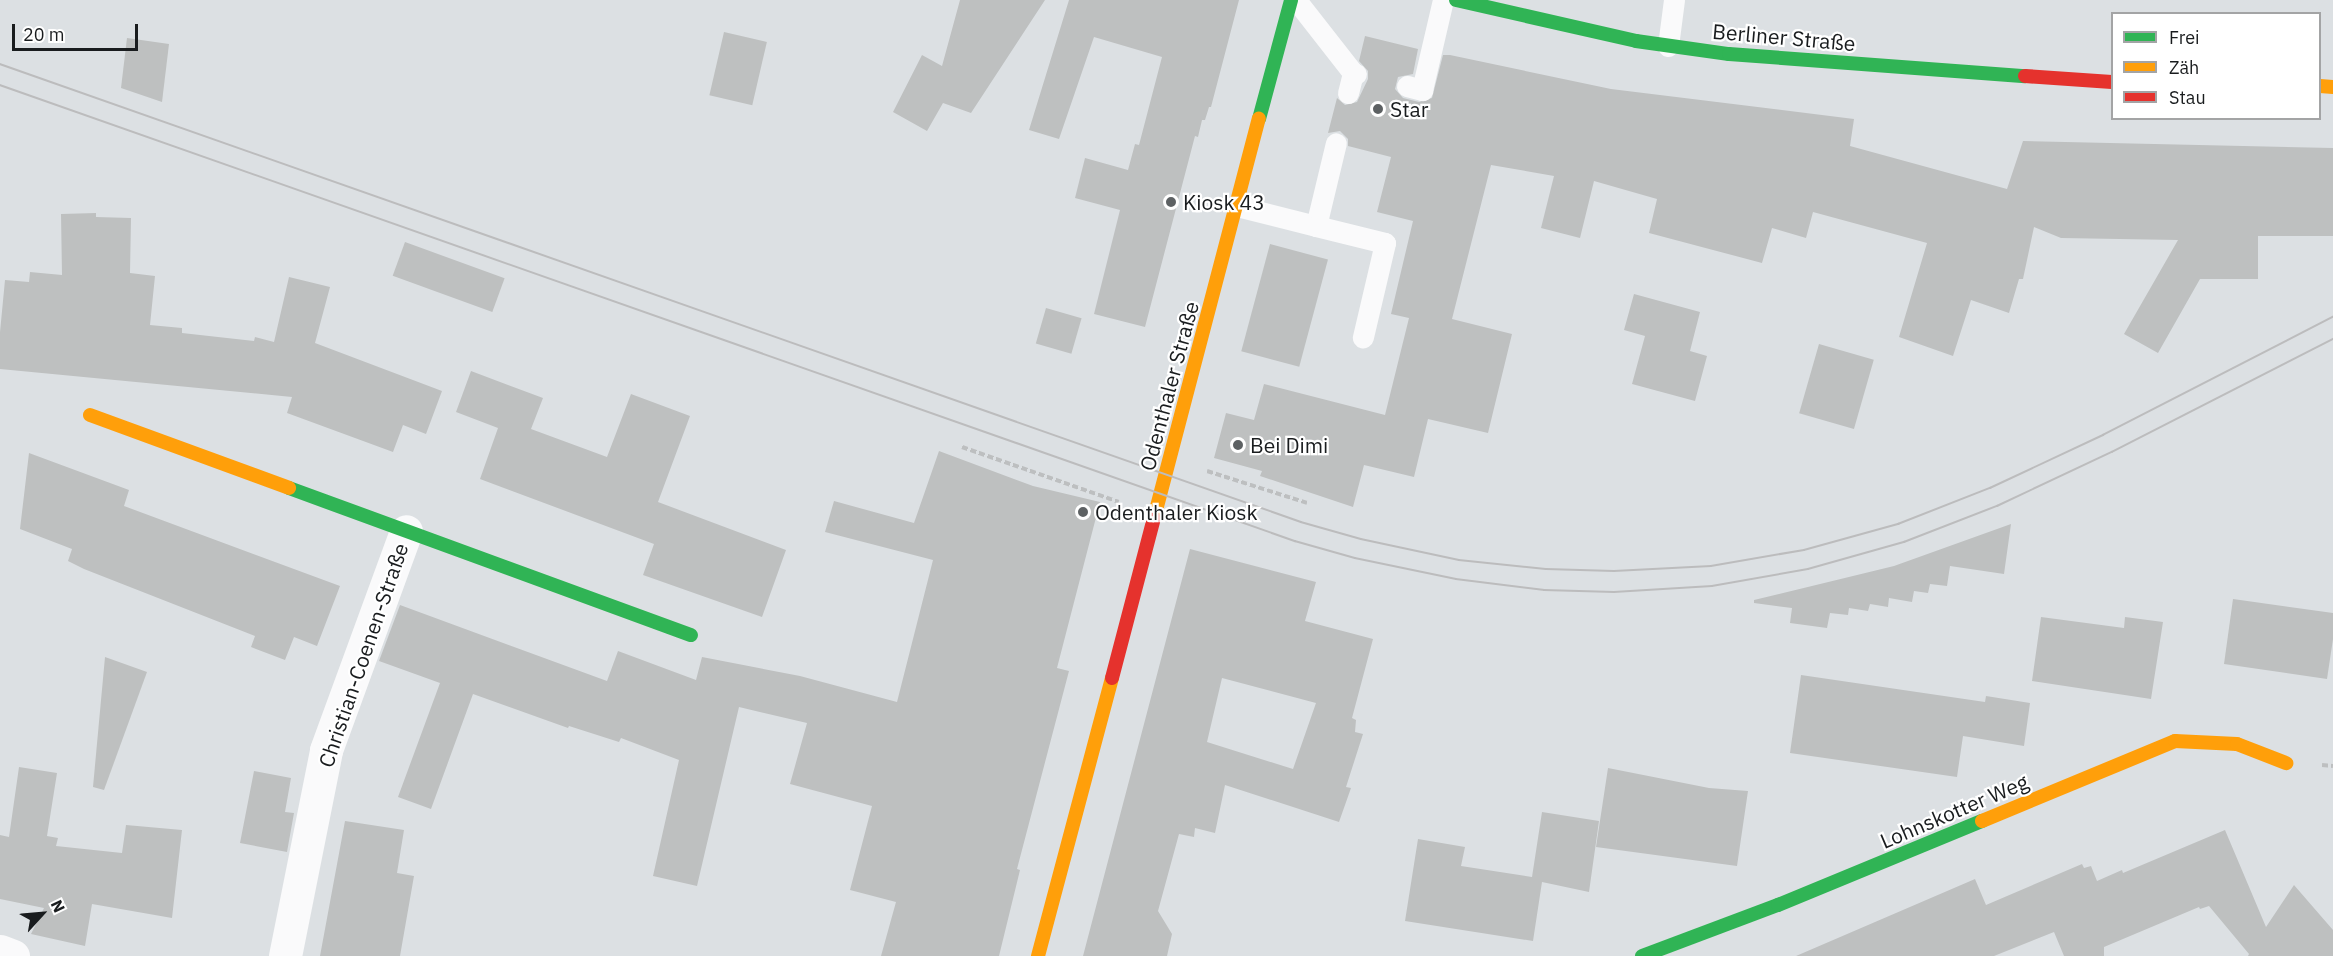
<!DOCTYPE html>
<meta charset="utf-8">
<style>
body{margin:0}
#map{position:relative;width:2333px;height:956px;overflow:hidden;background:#dce0e3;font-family:"IBM Plex Sans",sans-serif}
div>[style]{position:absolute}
.building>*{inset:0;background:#bec0c0;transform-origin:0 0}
.path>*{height:4px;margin-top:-2px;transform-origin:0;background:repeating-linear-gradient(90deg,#bdbfc0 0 6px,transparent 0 9px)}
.lane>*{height:21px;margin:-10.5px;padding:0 10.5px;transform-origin:10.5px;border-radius:10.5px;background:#fafafb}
.street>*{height:33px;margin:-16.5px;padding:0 16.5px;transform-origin:16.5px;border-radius:16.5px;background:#fafafb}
.fast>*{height:14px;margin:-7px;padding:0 7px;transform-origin:7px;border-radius:7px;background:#30b455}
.slow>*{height:14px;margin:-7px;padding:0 7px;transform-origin:7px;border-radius:7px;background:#ff9f0a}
.jam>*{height:14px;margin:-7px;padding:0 7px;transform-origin:7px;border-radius:7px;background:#e5322d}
.tram>*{height:1.5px;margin:-0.75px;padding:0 0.75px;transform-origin:0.75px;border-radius:0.75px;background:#bcbcbd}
.dots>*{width:16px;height:16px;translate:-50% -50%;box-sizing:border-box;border:3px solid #fff;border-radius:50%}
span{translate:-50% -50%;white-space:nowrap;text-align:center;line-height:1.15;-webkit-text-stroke:4.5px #fff;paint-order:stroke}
.street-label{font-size:21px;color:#191c1e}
.poi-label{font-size:21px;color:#191c1e}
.left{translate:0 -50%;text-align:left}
.legend{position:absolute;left:2111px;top:12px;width:210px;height:108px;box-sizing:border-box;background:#fff;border:2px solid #a3a4a5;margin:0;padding:8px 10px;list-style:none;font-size:18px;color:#191c1e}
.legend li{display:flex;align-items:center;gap:12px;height:30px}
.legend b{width:30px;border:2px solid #a3a4a5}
.north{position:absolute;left:12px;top:884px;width:60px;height:60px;-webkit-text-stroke:4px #fff;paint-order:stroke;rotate:64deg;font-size:16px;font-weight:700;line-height:24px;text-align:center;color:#191c1e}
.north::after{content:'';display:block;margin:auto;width:21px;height:27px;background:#191c1e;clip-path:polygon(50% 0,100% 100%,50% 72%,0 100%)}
.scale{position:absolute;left:12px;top:24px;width:126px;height:27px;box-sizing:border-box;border:3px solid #191c1e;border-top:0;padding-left:8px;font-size:18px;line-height:21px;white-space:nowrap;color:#191c1e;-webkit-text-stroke:4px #fff;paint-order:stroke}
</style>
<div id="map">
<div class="building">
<div style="clip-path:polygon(960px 0,1045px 0,971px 113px,943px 103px,927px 131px,893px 112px,922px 55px,942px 66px)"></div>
<div style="clip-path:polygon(1069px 0,1239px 0,1211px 107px,1209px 107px,1205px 120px,1202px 120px,1198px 137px,1195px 136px,1145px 327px,1094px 314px,1120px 210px,1075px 198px,1085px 158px,1128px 170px,1135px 144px,1139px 145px,1162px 57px,1094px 37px,1059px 139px,1029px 130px)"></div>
<div style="left:724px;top:32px;width:44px;height:65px;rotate:13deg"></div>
<div style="clip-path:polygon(1365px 36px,1418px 49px,1413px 74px,1398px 77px,1395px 89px,1403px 98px,1419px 102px,1432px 98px,1443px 55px,1450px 55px,1611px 89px,1854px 119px,1850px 146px,2007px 189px,2023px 141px,2333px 148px,2333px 236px,2258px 236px,2258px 279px,2200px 279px,2158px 353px,2124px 334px,2178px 240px,2061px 238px,2034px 227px,2023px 279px,2019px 279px,2009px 313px,1971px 300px,1953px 356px,1899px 337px,1927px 243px,1813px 212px,1806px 238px,1772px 228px,1762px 263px,1649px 233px,1657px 199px,1594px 181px,1580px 238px,1541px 228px,1554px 176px,1491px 165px,1452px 319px,1512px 334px,1488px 433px,1428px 419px,1414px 477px,1364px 465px,1353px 507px,1260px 476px,1262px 471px,1214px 458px,1226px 413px,1254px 420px,1264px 384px,1385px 415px,1409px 318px,1391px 314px,1413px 221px,1377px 212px,1391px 157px,1348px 146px,1348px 139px,1340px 131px,1328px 133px,1337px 98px,1345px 105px,1357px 102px,1368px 79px,1368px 71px,1359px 61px)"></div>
<div style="clip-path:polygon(127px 38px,169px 44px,162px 102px,121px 88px)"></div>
<div style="clip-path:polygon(96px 213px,96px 217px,131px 218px,130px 273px,155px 276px,150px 325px,182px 328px,182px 333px,254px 341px,255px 337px,274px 342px,289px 277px,330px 287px,315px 343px,442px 391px,426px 434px,403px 425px,393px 452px,287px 413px,292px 397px,0 369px,0 332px,5px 280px,29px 282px,30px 272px,62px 275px,61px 214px)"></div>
<div style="left:405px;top:242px;width:106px;height:36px;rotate:20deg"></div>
<div style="left:1270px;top:244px;width:60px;height:111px;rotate:15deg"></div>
<div style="clip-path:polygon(1634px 294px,1700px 312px,1690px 351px,1707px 356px,1695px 401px,1632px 384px,1645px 336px,1624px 330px)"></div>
<div style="left:1046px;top:308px;width:37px;height:37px;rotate:16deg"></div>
<div style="left:1819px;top:344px;width:57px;height:72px;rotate:16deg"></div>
<div style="clip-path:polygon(471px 371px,543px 398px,531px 429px,607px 457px,631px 394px,690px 416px,658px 502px,786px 550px,762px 617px,643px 575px,654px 544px,480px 479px,498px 428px,456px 412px)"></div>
<div style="clip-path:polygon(939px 451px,1033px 486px,1100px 502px,1057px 668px,1069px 671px,1017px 869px,1020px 870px,999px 956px,881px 956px,896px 902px,850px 890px,872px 806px,790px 784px,807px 723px,739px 707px,697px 886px,653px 876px,679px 760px,621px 738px,619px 742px,569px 726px,568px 728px,473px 694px,431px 809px,398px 797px,440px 683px,379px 661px,400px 605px,607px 681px,618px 651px,696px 680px,702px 657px,800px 676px,897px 702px,933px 560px,825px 532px,834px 501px,914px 523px)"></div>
<div style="clip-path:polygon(29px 453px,129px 490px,124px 506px,340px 586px,317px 646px,294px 637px,285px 660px,251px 647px,255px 636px,84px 569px,68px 561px,72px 549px,20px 529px)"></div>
<div style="clip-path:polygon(2011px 524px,2004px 574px,1950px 566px,1947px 586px,1930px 584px,1928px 593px,1914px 591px,1912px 602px,1889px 598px,1888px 607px,1870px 604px,1868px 611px,1849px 608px,1848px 615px,1830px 613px,1827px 628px,1790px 623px,1792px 608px,1754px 603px,1754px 600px,1894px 566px)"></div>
<div style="clip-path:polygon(evenodd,1190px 549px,1316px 582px,1305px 621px,1373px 639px,1352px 718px,1356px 720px,1355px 732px,1363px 734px,1346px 787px,1351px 788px,1339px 822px,1225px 785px,1215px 833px,1195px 828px,1194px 837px,1179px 834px,1158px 911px,1172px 934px,1167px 956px,1083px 956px,1190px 549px,1222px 678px,1316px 703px,1293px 769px,1207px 742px,1222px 678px)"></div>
<div style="clip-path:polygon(2233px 599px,2333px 613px,2333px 639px,2327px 679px,2224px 664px)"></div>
<div style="clip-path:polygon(2041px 617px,2124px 628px,2125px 617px,2163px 622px,2151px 699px,2032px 681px)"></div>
<div style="clip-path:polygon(105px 657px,147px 672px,104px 790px,93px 787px)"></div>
<div style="clip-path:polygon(1801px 675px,1985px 702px,1986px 696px,2030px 703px,2024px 746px,1963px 736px,1957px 777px,1790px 753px)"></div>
<div style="clip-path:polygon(19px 767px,57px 773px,47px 836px,58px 838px,56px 846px,122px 853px,126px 825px,182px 830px,172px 918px,92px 904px,85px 946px,31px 934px,44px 908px,0 899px,0 835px,9px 837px)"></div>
<div style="clip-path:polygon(1608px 768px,1709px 788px,1748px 791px,1737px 866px,1596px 847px)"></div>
<div style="clip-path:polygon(254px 771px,291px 778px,285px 812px,294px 813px,287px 852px,240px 843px)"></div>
<div style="clip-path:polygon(1542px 812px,1599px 821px,1589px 892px,1542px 882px,1533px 941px,1405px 921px,1418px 839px,1465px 847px,1461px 866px,1532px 877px)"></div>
<div style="clip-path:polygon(345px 821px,404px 830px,397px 873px,414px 876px,400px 956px,320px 956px)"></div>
<div style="clip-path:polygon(2225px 830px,2266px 927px,2294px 885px,2333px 930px,2333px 956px,2248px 956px,2249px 954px,2209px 906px,2200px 909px,2199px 907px,2104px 947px,2104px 956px,2064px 956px,2054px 932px,1994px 956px,1796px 956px,1975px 879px,1986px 905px,2082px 864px,2084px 868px,2091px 866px,2097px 881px,2122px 870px,2123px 873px)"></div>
</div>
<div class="path">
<div style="left:962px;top:447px;width:166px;rotate:19.3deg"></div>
<div style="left:1207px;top:471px;width:105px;rotate:17.7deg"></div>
<div style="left:2322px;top:765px;width:11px;rotate:5deg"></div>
</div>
<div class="lane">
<div style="left:1296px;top:0;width:93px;rotate:52deg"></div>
<div style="left:1668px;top:46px;width:46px;rotate:-82.6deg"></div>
<div style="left:1407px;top:86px;width:16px;rotate:15deg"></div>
<div style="left:1422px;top:90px;width:92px;rotate:-76.9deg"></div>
<div style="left:1348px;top:93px;width:21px;rotate:-76deg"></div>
<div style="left:1353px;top:73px;width:3px;rotate:18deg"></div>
<div style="left:1237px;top:206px;width:81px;rotate:14.2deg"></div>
<div style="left:1316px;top:226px;width:85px;rotate:-76.5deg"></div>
<div style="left:1316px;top:226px;width:71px;rotate:13.8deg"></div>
<div style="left:1385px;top:243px;width:97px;rotate:103.2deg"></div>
</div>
<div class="street">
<div style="left:0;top:951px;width:14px;rotate:21deg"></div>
<div style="left:285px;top:956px;width:210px;rotate:-78.7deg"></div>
<div style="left:326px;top:750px;width:233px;rotate:-69.9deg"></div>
</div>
<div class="fast">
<div style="left:1456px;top:0;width:185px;rotate:12.8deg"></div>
<div style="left:1636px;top:41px;width:94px;rotate:8deg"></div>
<div style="left:1729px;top:54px;width:297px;rotate:4.3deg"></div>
<div style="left:1259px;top:119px;width:123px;rotate:-74.9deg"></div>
<div style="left:289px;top:488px;width:428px;rotate:20.1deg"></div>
<div style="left:1642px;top:956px;width:145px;rotate:-20.6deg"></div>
<div style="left:1778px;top:905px;width:221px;rotate:-22.4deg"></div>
</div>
<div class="slow">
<div style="left:2320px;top:86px;width:13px;rotate:4deg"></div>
<div style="left:90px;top:415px;width:212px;rotate:20.1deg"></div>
<div style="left:1154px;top:518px;width:413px;rotate:-75.3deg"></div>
<div style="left:1982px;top:821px;width:209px;rotate:-22.5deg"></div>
<div style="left:2175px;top:741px;width:62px;rotate:2.8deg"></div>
<div style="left:2237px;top:744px;width:53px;rotate:21.2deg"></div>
<div style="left:1038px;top:956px;width:288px;rotate:-75.1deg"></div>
</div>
<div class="jam">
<div style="left:2025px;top:76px;width:87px;rotate:3.9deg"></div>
<div style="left:1112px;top:678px;width:165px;rotate:-75.3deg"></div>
</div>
<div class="tram">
<div style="left:0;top:64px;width:1379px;rotate:19.39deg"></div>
<div style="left:1301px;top:522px;width:62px;rotate:15.8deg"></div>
<div style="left:1361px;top:539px;width:100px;rotate:12.1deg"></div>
<div style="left:1459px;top:560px;width:87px;rotate:5.9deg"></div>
<div style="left:1546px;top:569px;width:68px;rotate:1.7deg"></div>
<div style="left:1614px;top:571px;width:97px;rotate:-3deg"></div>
<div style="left:1711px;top:566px;width:94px;rotate:-9.8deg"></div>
<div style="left:1804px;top:550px;width:98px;rotate:-15.5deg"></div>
<div style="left:1898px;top:524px;width:99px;rotate:-21.4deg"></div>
<div style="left:1990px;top:488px;width:125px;rotate:-25.1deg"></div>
<div style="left:2103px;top:435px;width:259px;rotate:-27.2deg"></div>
<div style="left:0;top:85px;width:1373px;rotate:19.4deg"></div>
<div style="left:1295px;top:541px;width:62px;rotate:15.8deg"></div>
<div style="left:1355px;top:558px;width:103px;rotate:11.7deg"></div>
<div style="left:1456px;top:579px;width:89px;rotate:7.1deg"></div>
<div style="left:1544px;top:590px;width:70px;rotate:1.6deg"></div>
<div style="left:1614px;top:592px;width:98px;rotate:-3.5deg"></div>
<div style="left:1712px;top:586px;width:97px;rotate:-10deg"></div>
<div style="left:1808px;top:569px;width:100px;rotate:-15.7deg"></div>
<div style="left:1904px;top:542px;width:100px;rotate:-21.2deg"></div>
<div style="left:1997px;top:506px;width:127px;rotate:-25.2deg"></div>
<div style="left:2112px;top:452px;width:248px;rotate:-27.1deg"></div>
</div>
<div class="dots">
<div style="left:1378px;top:109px;background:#5d6163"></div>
<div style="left:1171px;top:202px;background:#5d6163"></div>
<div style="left:1238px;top:445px;background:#5d6163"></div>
<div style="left:1083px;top:512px;background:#5d6163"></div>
</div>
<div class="street-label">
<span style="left:1784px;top:37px;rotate:5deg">Berliner Straße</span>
<span style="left:1169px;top:386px;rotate:-75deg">Odenthaler Straße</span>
<span style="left:363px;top:655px;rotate:-71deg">Christian-Coenen-Straße</span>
<span style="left:1954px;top:811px;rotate:-23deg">Lohnskotter Weg</span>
</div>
<div class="poi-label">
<span class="left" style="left:1390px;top:109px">Star</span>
<span class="left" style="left:1183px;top:202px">Kiosk 43</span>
<span class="left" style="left:1250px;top:445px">Bei Dimi</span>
<span class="left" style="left:1095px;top:512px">Odenthaler Kiosk</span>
</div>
<ul class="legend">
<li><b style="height:8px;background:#30b455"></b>Frei</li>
<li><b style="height:8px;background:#ff9f0a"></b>Zäh</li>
<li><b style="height:8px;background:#e5322d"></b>Stau</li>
</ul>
<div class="north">N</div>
<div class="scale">20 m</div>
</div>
